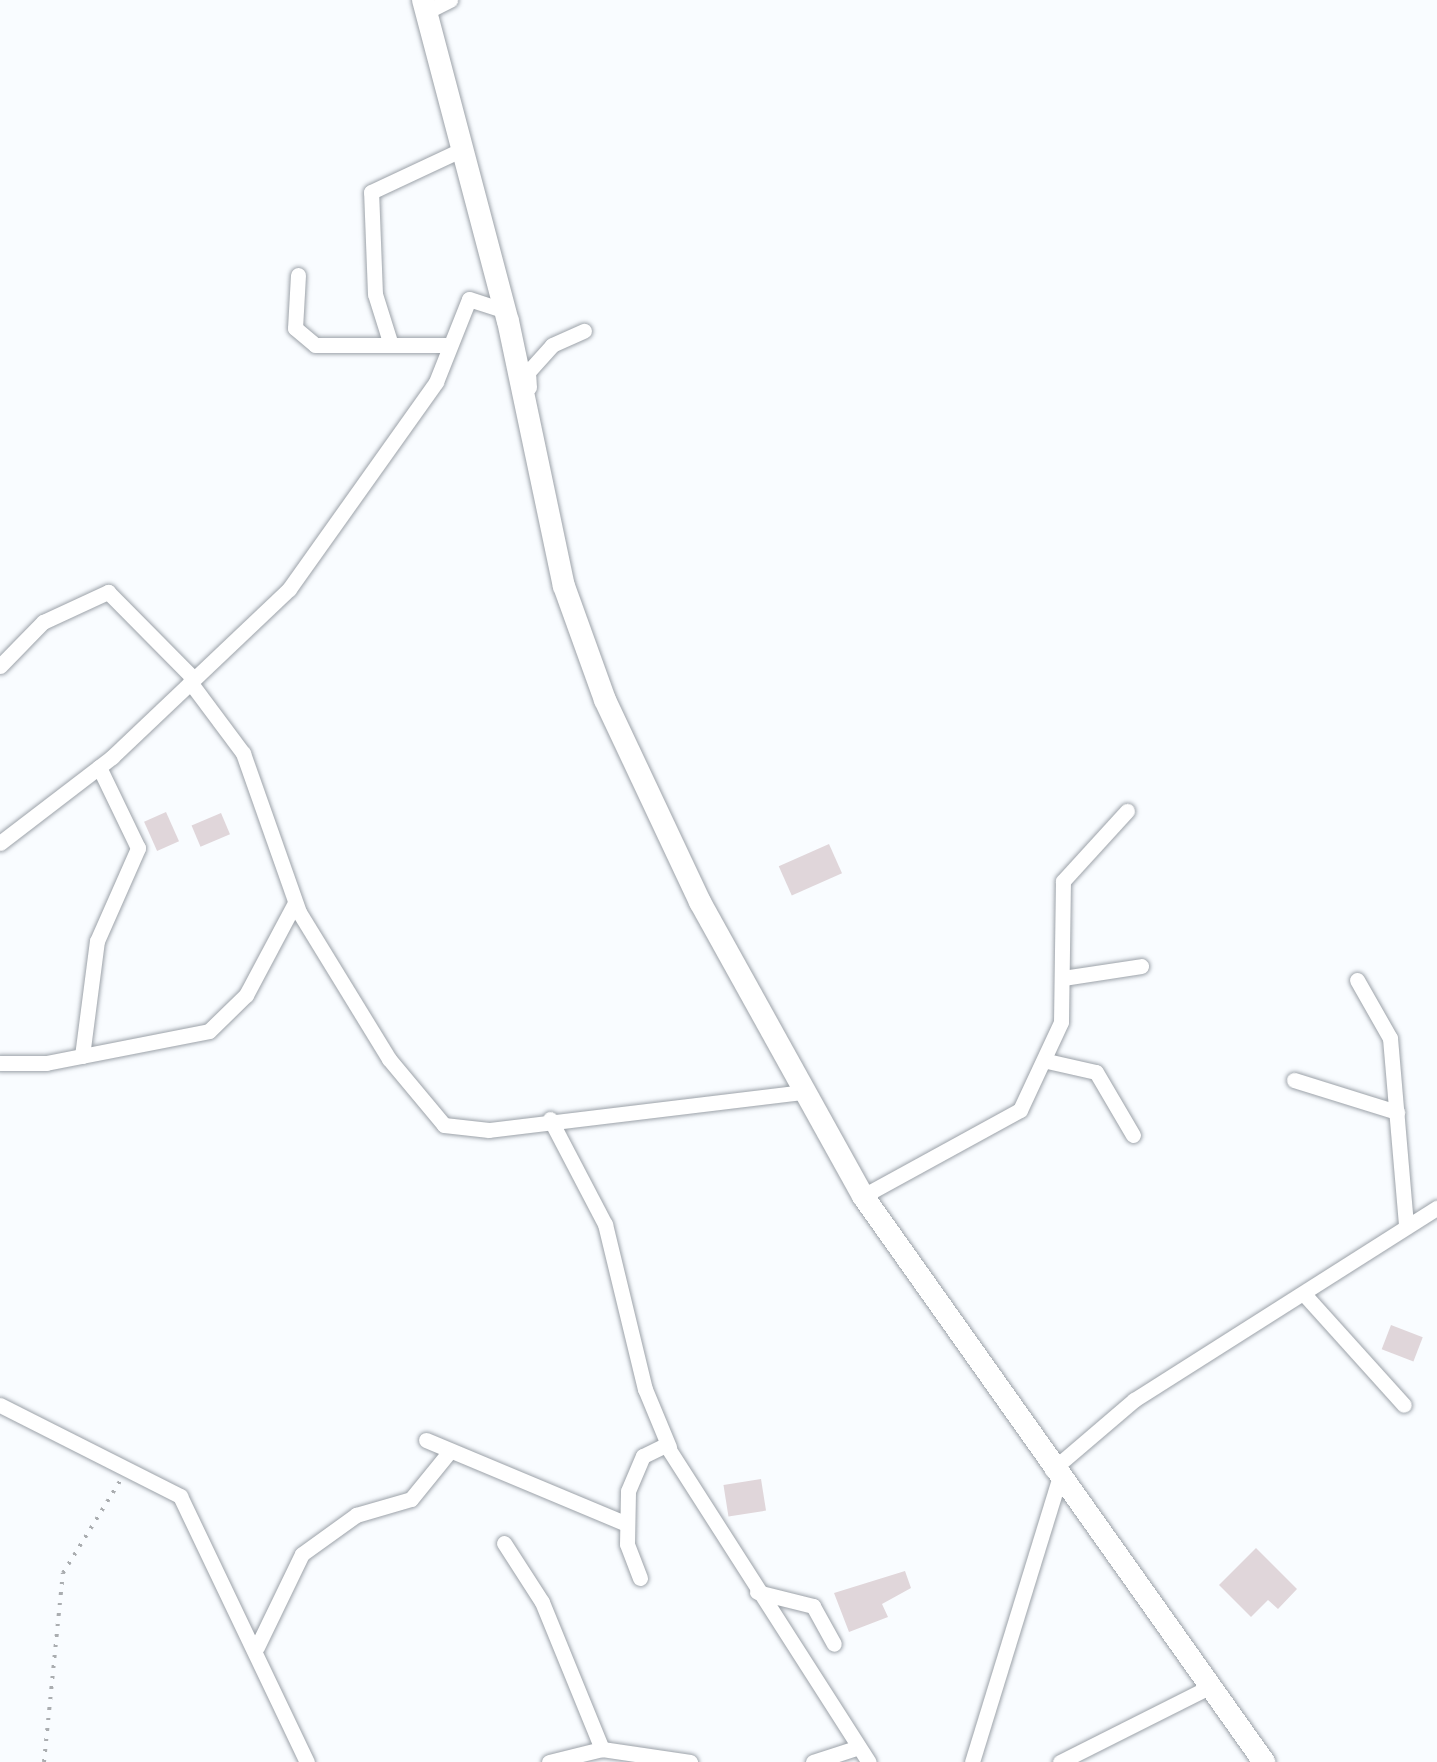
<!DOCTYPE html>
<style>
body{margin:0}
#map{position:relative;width:1437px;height:1762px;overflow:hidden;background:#f9fcff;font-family:"DM Sans",sans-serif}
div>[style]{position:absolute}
.building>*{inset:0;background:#e0d6da;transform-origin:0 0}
.path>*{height:4px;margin-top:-2px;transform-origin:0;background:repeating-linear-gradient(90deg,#aaadb0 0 2.5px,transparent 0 10.5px)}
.roads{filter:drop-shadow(0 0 2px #9ca2a9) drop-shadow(0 0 2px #9ca2a9)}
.street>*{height:15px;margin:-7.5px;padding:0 7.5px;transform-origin:7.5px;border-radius:7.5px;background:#fff}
.secondary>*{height:22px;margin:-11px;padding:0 11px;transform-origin:11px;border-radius:11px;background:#fff}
span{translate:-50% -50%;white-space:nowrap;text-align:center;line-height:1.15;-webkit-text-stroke:9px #f9fcff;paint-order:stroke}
</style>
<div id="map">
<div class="building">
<div style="left:166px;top:812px;width:32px;height:24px;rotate:66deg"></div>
<div style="left:221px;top:813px;width:23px;height:32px;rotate:67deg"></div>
<div style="left:829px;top:844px;width:32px;height:55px;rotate:66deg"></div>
<div style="left:1391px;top:1325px;width:34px;height:26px;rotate:21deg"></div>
<div style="left:761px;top:1479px;width:32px;height:38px;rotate:81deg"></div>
<div style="clip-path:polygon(1256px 1548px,1297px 1589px,1278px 1609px,1268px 1600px,1251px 1617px,1219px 1585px)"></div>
<div style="clip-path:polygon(905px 1571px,911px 1588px,882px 1604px,888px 1617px,849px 1632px,834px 1593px)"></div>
</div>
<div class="path">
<div style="left:44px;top:1762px;width:190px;rotate:-84.3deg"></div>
<div style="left:63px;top:1573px;width:108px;rotate:-58.2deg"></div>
</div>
<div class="roads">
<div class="street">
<div style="left:428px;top:11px;width:25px;rotate:-27deg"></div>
<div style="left:298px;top:275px;width:53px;rotate:93.2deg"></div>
<div style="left:295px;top:328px;width:26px;rotate:40deg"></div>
<div style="left:315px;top:345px;width:135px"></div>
<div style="left:391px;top:345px;width:53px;rotate:-107.4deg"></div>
<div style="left:375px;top:294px;width:102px;rotate:-92.2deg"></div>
<div style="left:371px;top:192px;width:102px;rotate:-25.1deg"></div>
<div style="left:529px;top:387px;width:15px;rotate:-94deg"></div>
<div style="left:528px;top:372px;width:36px;rotate:-48deg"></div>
<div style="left:552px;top:345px;width:35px;rotate:-24deg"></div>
<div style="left:0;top:666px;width:62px;rotate:-45.7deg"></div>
<div style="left:43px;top:622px;width:72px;rotate:-24.8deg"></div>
<div style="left:108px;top:592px;width:122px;rotate:45.3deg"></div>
<div style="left:190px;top:682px;width:89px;rotate:53.3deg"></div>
<div style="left:243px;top:753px;width:169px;rotate:70.6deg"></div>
<div style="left:299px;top:912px;width:172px;rotate:58.5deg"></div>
<div style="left:389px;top:1059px;width:86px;rotate:50.2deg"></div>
<div style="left:444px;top:1125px;width:45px;rotate:6.3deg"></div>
<div style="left:489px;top:1130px;width:316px;rotate:-6.9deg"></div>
<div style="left:0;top:843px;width:141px;rotate:-37.5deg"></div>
<div style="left:112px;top:757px;width:244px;rotate:-43.5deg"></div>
<div style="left:289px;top:589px;width:254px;rotate:-54.6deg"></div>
<div style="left:436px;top:382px;width:89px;rotate:-68.3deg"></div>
<div style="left:469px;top:299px;width:35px;rotate:18deg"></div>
<div style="left:1063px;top:978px;width:79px;rotate:-8.7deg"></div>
<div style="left:1357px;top:980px;width:67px;rotate:60.4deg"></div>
<div style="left:1390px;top:1038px;width:188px;rotate:85.1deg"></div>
<div style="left:82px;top:1056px;width:116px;rotate:-82.6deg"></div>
<div style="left:97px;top:941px;width:102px;rotate:-66.2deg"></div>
<div style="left:138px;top:848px;width:90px;rotate:-115.7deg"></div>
<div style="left:1047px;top:1061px;width:50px;rotate:12.7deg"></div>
<div style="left:1096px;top:1072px;width:73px;rotate:59.6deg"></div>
<div style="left:0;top:1063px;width:46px"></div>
<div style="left:46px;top:1063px;width:166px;rotate:-11.1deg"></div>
<div style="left:209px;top:1031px;width:52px;rotate:-44.2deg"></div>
<div style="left:246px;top:995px;width:104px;rotate:-62deg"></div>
<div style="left:1294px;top:1080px;width:108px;rotate:17.3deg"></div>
<div style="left:550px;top:1119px;width:119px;rotate:62.4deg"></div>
<div style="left:605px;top:1224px;width:170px;rotate:76.4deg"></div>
<div style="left:645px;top:1389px;width:63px;rotate:67.5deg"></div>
<div style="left:863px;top:1196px;width:179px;rotate:-28.7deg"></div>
<div style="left:1020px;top:1110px;width:97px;rotate:-65deg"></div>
<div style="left:1061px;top:1022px;width:141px;rotate:-89.2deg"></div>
<div style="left:1063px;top:881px;width:95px;rotate:-47.6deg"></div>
<div style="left:1304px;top:1294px;width:149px;rotate:48deg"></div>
<div style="left:0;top:1405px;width:202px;rotate:26.8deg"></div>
<div style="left:180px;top:1496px;width:295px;rotate:64.5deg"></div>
<div style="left:426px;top:1440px;width:215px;rotate:22.7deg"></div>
<div style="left:1052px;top:1470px;width:108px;rotate:-40.5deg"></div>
<div style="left:1134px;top:1400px;width:359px;rotate:-32.4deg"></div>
<div style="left:504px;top:1543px;width:70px;rotate:57.2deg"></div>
<div style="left:542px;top:1602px;width:159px;rotate:67.8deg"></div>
<div style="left:640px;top:1578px;width:36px;rotate:-111deg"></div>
<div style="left:627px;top:1544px;width:53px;rotate:-88.9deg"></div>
<div style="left:628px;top:1491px;width:38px;rotate:-67deg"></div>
<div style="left:643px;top:1456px;width:25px;rotate:-26deg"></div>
<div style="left:666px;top:1445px;width:376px;rotate:57.4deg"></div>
<div style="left:757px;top:1592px;width:58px;rotate:14deg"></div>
<div style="left:813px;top:1606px;width:43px;rotate:61.1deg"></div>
<div style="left:257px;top:1647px;width:103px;rotate:-64.2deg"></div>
<div style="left:302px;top:1554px;width:67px;rotate:-35.8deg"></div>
<div style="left:356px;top:1515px;width:57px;rotate:-16.2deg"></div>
<div style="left:411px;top:1499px;width:62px;rotate:-50.9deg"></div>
<div style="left:549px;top:1762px;width:55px;rotate:-13.8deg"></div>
<div style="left:602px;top:1749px;width:89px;rotate:8.4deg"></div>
<div style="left:813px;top:1762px;width:48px;rotate:-18.1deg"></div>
<div style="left:972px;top:1762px;width:293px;rotate:-72.9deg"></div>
<div style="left:1060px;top:1762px;width:167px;rotate:-26.7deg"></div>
</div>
<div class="secondary">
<div style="left:423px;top:0;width:332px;rotate:75.2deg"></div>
<div style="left:508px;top:321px;width:271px;rotate:78.1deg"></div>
<div style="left:564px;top:586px;width:121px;rotate:70.2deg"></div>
<div style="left:605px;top:700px;width:223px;rotate:64.8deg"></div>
<div style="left:700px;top:902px;width:336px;rotate:61deg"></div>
<div style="left:863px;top:1196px;width:694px;rotate:54.68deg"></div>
</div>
</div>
</div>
